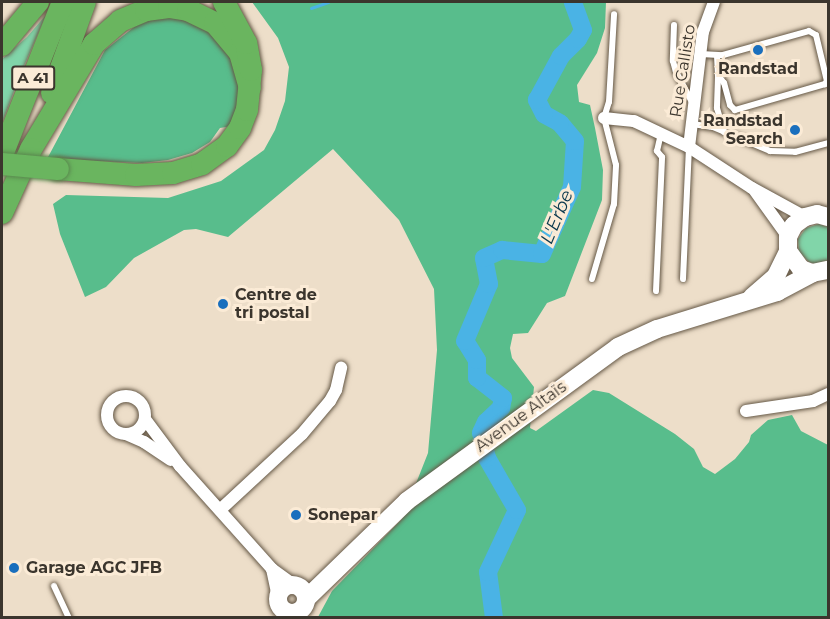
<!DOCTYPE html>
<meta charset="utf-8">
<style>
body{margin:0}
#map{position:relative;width:830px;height:619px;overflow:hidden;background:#eddec9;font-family:Montserrat,sans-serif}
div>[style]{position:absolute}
.green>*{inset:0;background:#81d5a9}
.forest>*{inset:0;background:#58bd8c}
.stream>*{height:3px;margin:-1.5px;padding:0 1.5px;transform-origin:1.5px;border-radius:1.5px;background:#4ab3e5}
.river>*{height:18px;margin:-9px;padding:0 9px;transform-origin:9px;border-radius:9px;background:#4ab3e5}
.roads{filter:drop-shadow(0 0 2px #655846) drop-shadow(0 0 2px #655846)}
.lane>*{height:6px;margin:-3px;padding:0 3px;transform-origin:3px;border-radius:3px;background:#fff}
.street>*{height:12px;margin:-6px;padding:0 6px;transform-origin:6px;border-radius:6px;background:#fff}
.street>.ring{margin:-6px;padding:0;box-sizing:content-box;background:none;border:12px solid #fff;border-radius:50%}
.secondary>*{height:18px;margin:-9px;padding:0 9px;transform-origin:9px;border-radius:9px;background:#fff}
.secondary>.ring{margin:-9px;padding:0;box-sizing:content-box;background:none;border:18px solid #fff;border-radius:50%}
.highway>*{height:22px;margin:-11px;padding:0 11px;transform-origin:11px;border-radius:11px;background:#6ab55f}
.bridges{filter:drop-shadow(0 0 2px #5a884e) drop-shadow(0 0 2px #5a884e)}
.highway-bridge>*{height:22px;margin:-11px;padding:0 11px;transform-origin:11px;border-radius:11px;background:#6ab55f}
.dots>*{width:16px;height:16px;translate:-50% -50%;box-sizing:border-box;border:3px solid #fbebd6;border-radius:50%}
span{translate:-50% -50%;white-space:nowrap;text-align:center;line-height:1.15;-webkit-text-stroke:6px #fbebd6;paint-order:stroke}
.shield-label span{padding:2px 4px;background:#fbebd6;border:2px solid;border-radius:4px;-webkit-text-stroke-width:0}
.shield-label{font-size:15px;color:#3b352d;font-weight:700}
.poi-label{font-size:16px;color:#3b352d;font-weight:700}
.right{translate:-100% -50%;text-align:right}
.left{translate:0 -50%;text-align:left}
.street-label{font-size:16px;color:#3b352d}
.water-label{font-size:18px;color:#09384d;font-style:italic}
.frame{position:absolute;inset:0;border:3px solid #3b352d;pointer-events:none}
</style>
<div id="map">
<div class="green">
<div style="clip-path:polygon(46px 15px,21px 73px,2px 123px,2px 59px,27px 37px)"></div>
<div style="clip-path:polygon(819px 224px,828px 227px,828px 260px,815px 264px,809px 262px,799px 252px,798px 239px,806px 228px)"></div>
</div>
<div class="forest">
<div style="clip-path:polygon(252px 2px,606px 2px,605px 28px,597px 53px,577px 85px,579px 102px,590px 105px,595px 128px,603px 170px,602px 200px,565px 296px,547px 303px,528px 333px,513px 334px,510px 348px,512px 358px,534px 387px,530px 428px,536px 431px,593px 390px,609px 393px,675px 434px,694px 449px,703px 467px,715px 474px,735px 459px,749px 442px,751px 435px,768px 420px,792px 415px,801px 431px,828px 445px,828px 617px,318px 617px,332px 591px,402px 519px,428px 453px,437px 350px,434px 289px,399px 220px,333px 149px,228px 237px,196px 229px,184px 230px,134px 258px,106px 287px,85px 297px,60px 234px,53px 204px,66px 195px,168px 198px,221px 181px,264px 150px,275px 130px,285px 101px,289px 67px,278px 38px)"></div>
<div style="clip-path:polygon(170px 16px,197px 22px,222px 41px,238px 75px,239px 95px,232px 126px,220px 128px,210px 142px,192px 153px,168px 160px,142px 163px,47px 159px,105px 50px,143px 20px)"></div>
</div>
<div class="stream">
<div style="left:311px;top:8px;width:18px;rotate:-19deg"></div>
</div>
<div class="river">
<div style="left:494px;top:618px;width:46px;rotate:-97.4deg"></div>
<div style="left:488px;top:572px;width:68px;rotate:-64.9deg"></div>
<div style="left:517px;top:510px;width:60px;rotate:-120deg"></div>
<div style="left:487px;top:458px;width:26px;rotate:-103deg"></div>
<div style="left:481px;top:433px;width:12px;rotate:-66deg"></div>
<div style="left:486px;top:422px;width:21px;rotate:-43deg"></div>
<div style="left:501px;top:408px;width:10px;rotate:-79deg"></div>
<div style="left:503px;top:398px;width:33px;rotate:-142deg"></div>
<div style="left:477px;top:378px;width:18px;rotate:-90deg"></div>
<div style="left:477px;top:360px;width:22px;rotate:-122deg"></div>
<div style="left:465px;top:341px;width:62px;rotate:-67.2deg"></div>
<div style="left:489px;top:284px;width:26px;rotate:-101deg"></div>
<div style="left:484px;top:258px;width:20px;rotate:-24deg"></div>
<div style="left:502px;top:250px;width:40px;rotate:5.7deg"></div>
<div style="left:542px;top:254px;width:73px;rotate:-65.9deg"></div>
<div style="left:572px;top:187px;width:46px;rotate:-86.3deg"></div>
<div style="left:575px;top:141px;width:23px;rotate:-130deg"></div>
<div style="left:560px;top:123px;width:18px;rotate:-151deg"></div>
<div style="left:544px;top:114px;width:16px;rotate:-117deg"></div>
<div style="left:537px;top:100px;width:50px;rotate:-61.4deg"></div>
<div style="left:561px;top:56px;width:24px;rotate:-45deg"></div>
<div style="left:578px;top:39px;width:10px;rotate:-61deg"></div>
<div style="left:583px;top:30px;width:30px;rotate:-110deg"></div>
</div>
<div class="roads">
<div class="lane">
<div style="left:674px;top:25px;width:36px;rotate:92deg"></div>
<div style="left:673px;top:61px;width:11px;rotate:75deg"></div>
<div style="left:676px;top:72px;width:34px;rotate:62deg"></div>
<div style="left:701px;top:54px;width:22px;rotate:3deg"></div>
<div style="left:723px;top:55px;width:89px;rotate:-15.6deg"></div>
<div style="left:809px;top:31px;width:8px;rotate:30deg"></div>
<div style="left:816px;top:35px;width:47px;rotate:76.6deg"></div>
<div style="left:827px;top:81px;width:4px;rotate:124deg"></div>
<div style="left:825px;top:84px;width:94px;rotate:163.9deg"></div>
<div style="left:735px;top:110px;width:7px;rotate:-135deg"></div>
<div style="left:730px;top:105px;width:23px;rotate:-105deg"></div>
<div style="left:724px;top:83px;width:10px;rotate:-127deg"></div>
<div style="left:718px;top:75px;width:20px;rotate:-93deg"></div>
<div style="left:718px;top:77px;width:31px;rotate:92deg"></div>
<div style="left:717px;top:108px;width:25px;rotate:74deg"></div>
<div style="left:692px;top:124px;width:21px;rotate:8deg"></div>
<div style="left:713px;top:127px;width:62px;rotate:22.8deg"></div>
<div style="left:770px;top:151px;width:25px;rotate:2deg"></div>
<div style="left:795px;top:152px;width:34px;rotate:-15deg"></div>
<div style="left:592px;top:279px;width:78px;rotate:-73.7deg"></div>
<div style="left:614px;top:204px;width:39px;rotate:-87deg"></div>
<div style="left:616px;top:165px;width:49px;rotate:-104.3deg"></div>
<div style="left:604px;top:118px;width:17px;rotate:-73deg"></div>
<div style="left:609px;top:102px;width:88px;rotate:-86.7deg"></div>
<div style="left:683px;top:279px;width:132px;rotate:-87.4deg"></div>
<div style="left:656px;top:291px;width:134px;rotate:-87.4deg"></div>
<div style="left:662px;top:157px;width:8px;rotate:-130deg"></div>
<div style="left:657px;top:151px;width:17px;rotate:-77deg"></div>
<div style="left:54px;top:586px;width:35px;rotate:65deg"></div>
</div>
<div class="street">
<div style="left:604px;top:118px;width:30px;rotate:6deg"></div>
<div style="left:634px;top:121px;width:61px;rotate:25.3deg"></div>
<div style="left:689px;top:147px;width:75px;rotate:33.1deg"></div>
<div style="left:752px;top:188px;width:60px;rotate:28.7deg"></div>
<div style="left:689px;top:147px;width:116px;rotate:-83.1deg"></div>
<div style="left:703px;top:32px;width:32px;rotate:-70deg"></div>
<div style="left:755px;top:191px;width:57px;rotate:54.3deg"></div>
<div class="ring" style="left:107px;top:396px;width:26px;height:26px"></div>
<div style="left:746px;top:411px;width:68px;rotate:-8.5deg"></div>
<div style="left:813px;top:401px;width:17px;rotate:-25deg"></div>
<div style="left:145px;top:419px;width:59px;rotate:53.3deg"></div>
<div style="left:180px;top:466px;width:138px;rotate:48.2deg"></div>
<div style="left:272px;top:569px;width:29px;rotate:36deg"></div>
<div style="left:126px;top:434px;width:20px;rotate:24deg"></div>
<div style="left:144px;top:442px;width:32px;rotate:34deg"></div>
<div style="left:221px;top:509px;width:110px;rotate:-42.8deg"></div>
<div style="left:302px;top:434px;width:43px;rotate:-49.7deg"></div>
<div style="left:330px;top:401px;width:13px;rotate:-61deg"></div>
<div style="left:336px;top:390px;width:23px;rotate:-77deg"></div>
<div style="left:272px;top:569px;width:30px;rotate:78deg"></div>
</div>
<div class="secondary">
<div style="left:828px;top:217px;width:11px;rotate:-165deg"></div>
<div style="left:817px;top:214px;width:12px;rotate:166deg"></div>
<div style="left:805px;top:217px;width:14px;rotate:144deg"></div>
<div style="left:794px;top:225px;width:13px;rotate:117deg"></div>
<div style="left:788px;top:237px;width:14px;rotate:90deg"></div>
<div style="left:788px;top:251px;width:22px;rotate:54deg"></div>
<div style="left:801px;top:269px;width:12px;rotate:20deg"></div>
<div style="left:812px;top:273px;width:16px;rotate:-11deg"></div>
<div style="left:752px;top:297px;width:32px;rotate:-41deg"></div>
<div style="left:776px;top:276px;width:28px;rotate:-64deg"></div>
<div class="ring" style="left:278px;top:585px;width:10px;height:10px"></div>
<div style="left:306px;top:599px;width:141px;rotate:-44.1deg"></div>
<div style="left:407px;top:501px;width:261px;rotate:-36.1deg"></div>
<div style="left:618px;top:347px;width:43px;rotate:-24.8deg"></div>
<div style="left:657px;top:329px;width:126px;rotate:-17.1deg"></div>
<div style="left:777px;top:292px;width:40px;rotate:-28deg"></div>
</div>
<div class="highway">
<div style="left:2px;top:45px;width:56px;rotate:-50.1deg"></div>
<div style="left:52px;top:93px;width:97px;rotate:-70.1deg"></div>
<div style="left:31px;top:149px;width:122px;rotate:-59deg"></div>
<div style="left:94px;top:44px;width:35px;rotate:-41deg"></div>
<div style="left:120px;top:21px;width:28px;rotate:-23deg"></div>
<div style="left:146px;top:10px;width:23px;rotate:-7deg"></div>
<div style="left:169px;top:7px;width:19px;rotate:9deg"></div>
<div style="left:188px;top:10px;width:30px;rotate:26deg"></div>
<div style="left:215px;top:23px;width:39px;rotate:50deg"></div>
<div style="left:240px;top:53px;width:36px;rotate:74deg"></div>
<div style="left:2px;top:155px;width:165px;rotate:-68.3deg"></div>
<div style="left:58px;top:169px;width:78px;rotate:4.4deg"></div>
<div style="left:136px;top:175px;width:37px;rotate:-3deg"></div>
<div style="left:173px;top:173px;width:30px;rotate:-17deg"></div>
<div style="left:202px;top:164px;width:31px;rotate:-36deg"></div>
<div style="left:227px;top:146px;width:22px;rotate:-54deg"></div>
<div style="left:240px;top:128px;width:19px;rotate:-69deg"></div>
<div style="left:247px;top:110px;width:40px;rotate:-84.3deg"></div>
<div style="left:251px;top:70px;width:27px;rotate:-100deg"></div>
<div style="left:246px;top:43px;width:47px;rotate:-118.2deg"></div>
<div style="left:2px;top:213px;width:70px;rotate:-65.6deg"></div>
</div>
</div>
<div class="bridges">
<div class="highway-bridge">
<div style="left:2px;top:164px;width:56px;rotate:5.1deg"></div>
</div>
</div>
<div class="dots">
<div style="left:758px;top:50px;background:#1a6fbd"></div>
<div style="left:795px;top:130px;background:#1a6fbd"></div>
<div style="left:223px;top:304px;background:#1a6fbd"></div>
<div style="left:296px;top:515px;background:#1a6fbd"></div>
<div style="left:14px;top:568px;background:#1a6fbd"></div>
</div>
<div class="shield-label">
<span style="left:33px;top:78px">A 41</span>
</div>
<div class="poi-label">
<span style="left:758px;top:69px">Randstad</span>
<span class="right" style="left:783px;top:130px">Randstad<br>Search</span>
<span class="left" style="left:235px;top:304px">Centre de<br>tri postal</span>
<span class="left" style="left:308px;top:515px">Sonepar</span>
<span class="left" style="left:26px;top:568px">Garage AGC JFB</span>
</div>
<div class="street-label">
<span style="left:683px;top:71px;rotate:-81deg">Rue Callisto</span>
<span style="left:521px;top:417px;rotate:-36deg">Avenue Altaïs</span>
</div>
<div class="water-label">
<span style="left:557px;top:217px;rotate:-67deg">L'Erbe</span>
</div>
<div class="frame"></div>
</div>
